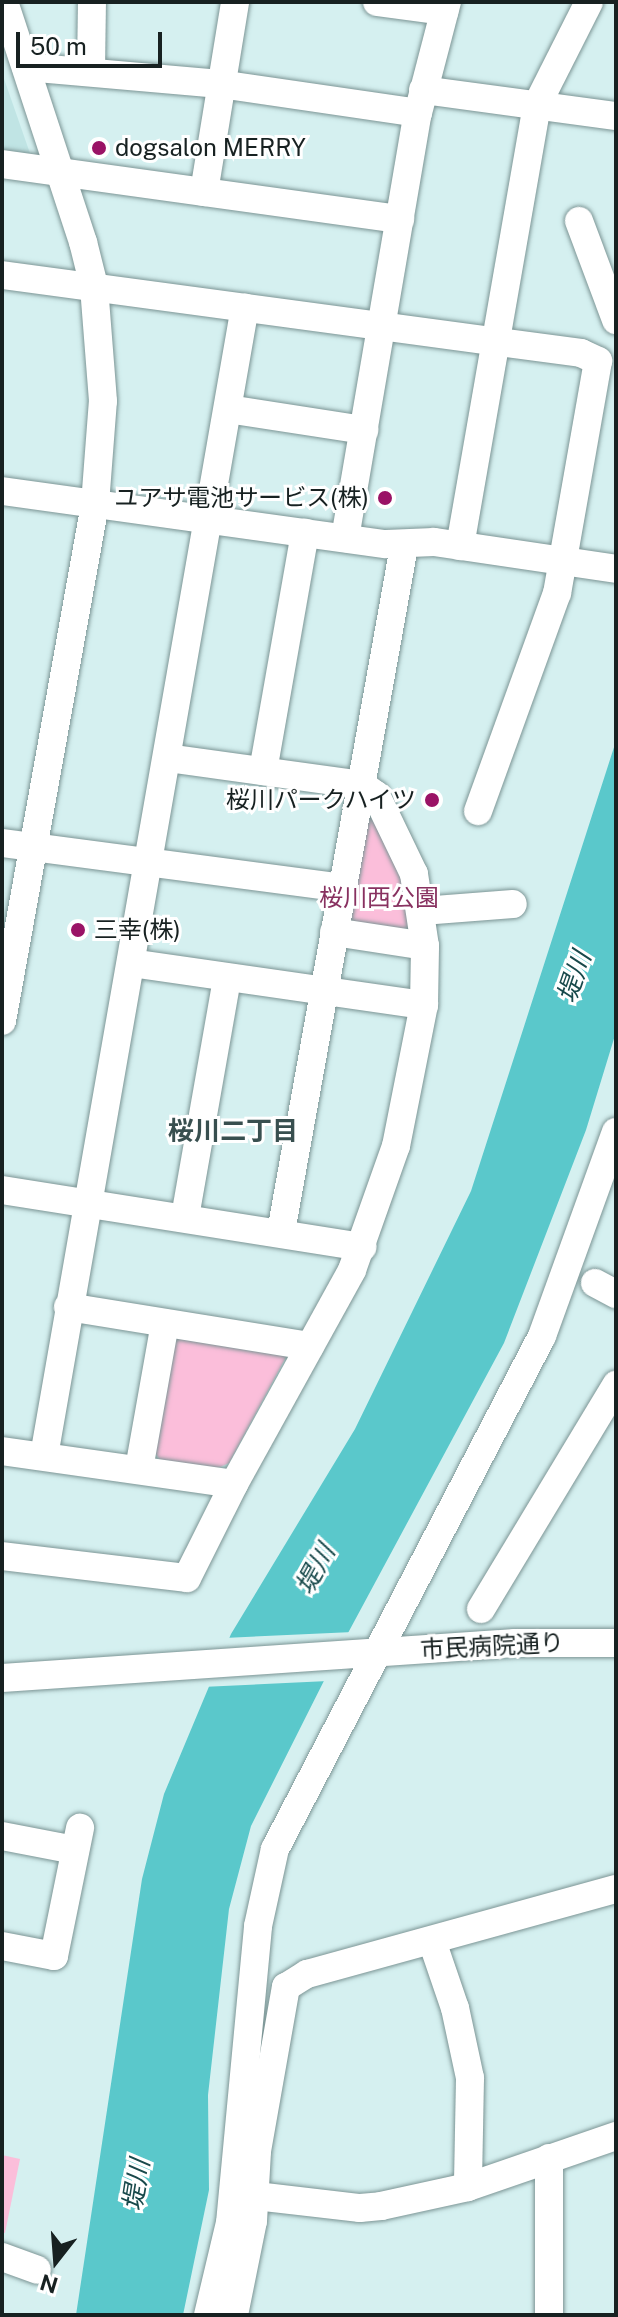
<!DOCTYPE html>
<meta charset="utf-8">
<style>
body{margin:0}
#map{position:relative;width:618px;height:2317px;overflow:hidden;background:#d5f0f0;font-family:"Public Sans","Noto Sans JP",sans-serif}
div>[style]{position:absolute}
.built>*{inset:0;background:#c0e4e4}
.green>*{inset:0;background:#fbbeda}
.water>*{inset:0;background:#5ac8cb}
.pier>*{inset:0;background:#d5f0f0}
.roads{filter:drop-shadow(0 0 2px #7c9595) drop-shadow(0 0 2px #7c9595)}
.minor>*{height:28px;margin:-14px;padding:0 14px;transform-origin:14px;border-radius:14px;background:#fff}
.dots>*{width:22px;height:22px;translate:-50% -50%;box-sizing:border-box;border:4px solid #fff;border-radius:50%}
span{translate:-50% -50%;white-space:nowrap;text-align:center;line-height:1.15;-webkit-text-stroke:6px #fff;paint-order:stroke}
.poi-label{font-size:24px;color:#172121}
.left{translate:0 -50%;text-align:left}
.right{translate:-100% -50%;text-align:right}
.park-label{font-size:24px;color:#883160}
.street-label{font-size:24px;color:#172121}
.water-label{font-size:26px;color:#18494b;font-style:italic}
.neighbourhood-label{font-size:26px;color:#384f4f;font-weight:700}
.frame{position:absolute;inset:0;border:4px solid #172121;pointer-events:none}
.north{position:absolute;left:16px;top:2221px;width:80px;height:80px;-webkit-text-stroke:6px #fff;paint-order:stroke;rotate:197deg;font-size:22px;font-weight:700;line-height:32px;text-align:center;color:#172121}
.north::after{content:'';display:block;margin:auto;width:28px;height:36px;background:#172121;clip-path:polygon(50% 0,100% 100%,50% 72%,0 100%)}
.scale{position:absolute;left:16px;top:32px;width:146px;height:36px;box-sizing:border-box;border:4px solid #172121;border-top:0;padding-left:10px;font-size:24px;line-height:28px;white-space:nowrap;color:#172121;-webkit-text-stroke:6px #fff;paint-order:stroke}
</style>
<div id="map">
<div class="built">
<div style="clip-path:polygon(2px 73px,32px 159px,2px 157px)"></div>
</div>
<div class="green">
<div style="clip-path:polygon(372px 809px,403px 873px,413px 927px,405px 932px,347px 925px,364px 812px)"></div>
<div style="clip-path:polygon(184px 1333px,282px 1350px,286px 1357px,229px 1463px,209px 1472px,162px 1463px,152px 1448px,174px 1341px)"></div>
<div style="clip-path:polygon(2px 2155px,20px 2159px,5px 2233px,2px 2232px)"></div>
</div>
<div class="water">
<div style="clip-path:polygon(616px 741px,616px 1032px,586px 1130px,504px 1343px,348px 1633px,251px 1826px,229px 1909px,208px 2095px,209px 2190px,183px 2315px,76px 2315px,142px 1879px,164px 1794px,231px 1634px,355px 1429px,471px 1191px)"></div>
</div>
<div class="pier">
<div style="clip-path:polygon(353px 1632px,328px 1681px,202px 1687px,224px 1638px)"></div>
</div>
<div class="roads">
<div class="minor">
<div style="left:377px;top:2px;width:68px;rotate:7.7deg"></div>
<div style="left:26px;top:67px;width:195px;rotate:5deg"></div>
<div style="left:220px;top:84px;width:200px;rotate:8.3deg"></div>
<div style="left:91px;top:71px;width:69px;rotate:-89.2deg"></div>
<div style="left:423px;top:90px;width:195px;rotate:7.7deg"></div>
<div style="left:2px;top:164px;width:402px;rotate:7.9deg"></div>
<div style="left:204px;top:192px;width:193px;rotate:-80.7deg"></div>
<div style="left:579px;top:221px;width:106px;rotate:69.5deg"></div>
<div style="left:2px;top:275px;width:584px;rotate:7.67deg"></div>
<div style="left:581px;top:353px;width:19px;rotate:25deg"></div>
<div style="left:598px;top:361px;width:236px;rotate:100deg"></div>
<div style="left:557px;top:593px;width:232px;rotate:109.9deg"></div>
<div style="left:228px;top:409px;width:138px;rotate:8.8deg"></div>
<div style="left:2px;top:491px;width:388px;rotate:7.9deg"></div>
<div style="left:386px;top:544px;width:48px;rotate:-2.4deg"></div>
<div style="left:434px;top:542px;width:184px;rotate:8.4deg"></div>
<div style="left:345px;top:538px;width:431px;rotate:-80.3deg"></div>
<div style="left:418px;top:113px;width:115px;rotate:-75.4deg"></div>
<div style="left:460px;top:546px;width:448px;rotate:-80.1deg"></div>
<div style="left:537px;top:105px;width:115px;rotate:-63.2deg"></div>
<div style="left:263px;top:771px;width:242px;rotate:-80deg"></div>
<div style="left:2px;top:843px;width:343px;rotate:7.5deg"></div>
<div style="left:422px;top:911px;width:91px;rotate:-4.4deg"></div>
<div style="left:334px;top:932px;width:92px;rotate:8.7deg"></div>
<div style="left:131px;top:963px;width:296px;rotate:8.2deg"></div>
<div style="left:2px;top:1021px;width:525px;rotate:-79.8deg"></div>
<div style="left:95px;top:504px;width:103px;rotate:-85.6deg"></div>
<div style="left:103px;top:401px;width:115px;rotate:-94.5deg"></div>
<div style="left:94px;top:286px;width:45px;rotate:-104deg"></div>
<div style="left:83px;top:242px;width:253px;rotate:-108.2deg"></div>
<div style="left:2px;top:1190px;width:365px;rotate:9deg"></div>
<div style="left:185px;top:1217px;width:243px;rotate:-80deg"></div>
<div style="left:281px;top:1232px;width:697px;rotate:-79.83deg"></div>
<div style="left:595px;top:1283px;width:24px;rotate:28deg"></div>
<div style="left:68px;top:1307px;width:245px;rotate:9.2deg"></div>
<div style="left:2px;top:1451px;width:234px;rotate:8.1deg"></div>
<div style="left:234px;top:1484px;width:244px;rotate:-61.1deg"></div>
<div style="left:352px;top:1270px;width:132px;rotate:-70.5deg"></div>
<div style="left:396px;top:1146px;width:144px;rotate:-78.8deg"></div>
<div style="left:424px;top:1005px;width:59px;rotate:-89deg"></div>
<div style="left:425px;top:946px;width:73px;rotate:-98.7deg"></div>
<div style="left:414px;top:874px;width:88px;rotate:-115.7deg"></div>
<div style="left:376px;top:795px;width:17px;rotate:-144deg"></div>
<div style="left:362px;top:785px;width:197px;rotate:-172.1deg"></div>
<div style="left:44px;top:1456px;width:1166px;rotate:-80.08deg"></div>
<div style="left:139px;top:1469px;width:148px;rotate:-79.9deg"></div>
<div style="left:2px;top:1556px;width:186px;rotate:6.8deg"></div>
<div style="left:187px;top:1578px;width:105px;rotate:-63.4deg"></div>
<div style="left:481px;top:1609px;width:262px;rotate:-58.9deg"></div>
<div style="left:2px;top:1678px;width:514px;rotate:-3.9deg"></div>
<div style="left:515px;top:1643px;width:101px"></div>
<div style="left:2px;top:1836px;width:74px;rotate:10.9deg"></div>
<div style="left:432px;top:1941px;width:71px;rotate:71.1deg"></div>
<div style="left:455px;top:2008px;width:72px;rotate:77.9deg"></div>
<div style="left:470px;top:2078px;width:109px;rotate:91.1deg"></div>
<div style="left:2px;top:1946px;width:53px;rotate:10.9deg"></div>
<div style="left:54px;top:1956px;width:131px;rotate:-78.5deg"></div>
<div style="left:549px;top:2158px;width:157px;rotate:90deg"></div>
<div style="left:256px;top:2196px;width:105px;rotate:6.6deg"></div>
<div style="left:360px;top:2208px;width:21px;rotate:-5deg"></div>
<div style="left:381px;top:2206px;width:89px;rotate:-12.3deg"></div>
<div style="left:468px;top:2187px;width:157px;rotate:-19deg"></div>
<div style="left:2px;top:2257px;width:37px;rotate:20deg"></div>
<div style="left:208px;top:2315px;width:95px;rotate:-76.6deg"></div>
<div style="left:230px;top:2223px;width:298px;rotate:-84.6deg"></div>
<div style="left:258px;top:1926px;width:79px;rotate:-77.6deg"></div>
<div style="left:275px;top:1849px;width:578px;rotate:-62.5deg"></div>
<div style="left:542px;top:1336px;width:217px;rotate:-70.1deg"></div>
<div style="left:234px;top:2315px;width:96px;rotate:-78.6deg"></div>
<div style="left:253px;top:2221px;width:70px;rotate:-86.7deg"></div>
<div style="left:257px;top:2151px;width:167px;rotate:-80deg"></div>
<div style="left:286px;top:1987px;width:25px;rotate:-32deg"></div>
<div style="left:307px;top:1974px;width:320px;rotate:-15.4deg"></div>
</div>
</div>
<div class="dots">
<div style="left:99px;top:148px;background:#9a1366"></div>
<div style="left:385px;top:498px;background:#9a1366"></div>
<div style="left:432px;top:800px;background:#9a1366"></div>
<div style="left:78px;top:930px;background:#9a1366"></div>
</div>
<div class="poi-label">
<span class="left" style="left:115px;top:148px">dogsalon MERRY</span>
<span class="right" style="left:369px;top:498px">ユアサ電池サービス(株)</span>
<span class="right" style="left:416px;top:800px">桜川パークハイツ</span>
<span class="left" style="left:94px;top:930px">三幸(株)</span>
</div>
<div class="park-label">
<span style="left:379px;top:898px">桜川西公園</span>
</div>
<div class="street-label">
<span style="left:492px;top:1646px;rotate:-3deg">市民病院通り</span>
</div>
<div class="water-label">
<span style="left:574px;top:977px;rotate:-71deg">堤川</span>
<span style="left:315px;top:1569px;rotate:-61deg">堤川</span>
<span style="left:136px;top:2185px;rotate:-81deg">堤川</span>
</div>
<div class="neighbourhood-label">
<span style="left:233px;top:1131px">桜川二丁目</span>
</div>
<div class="frame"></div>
<div class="north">N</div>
<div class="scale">50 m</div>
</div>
